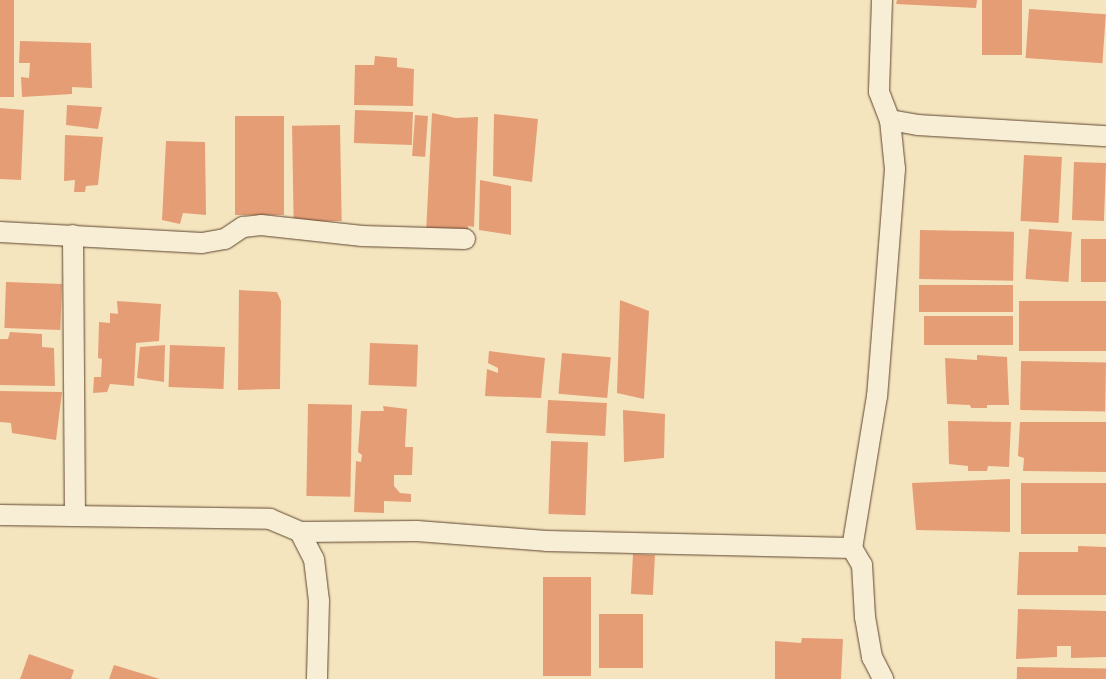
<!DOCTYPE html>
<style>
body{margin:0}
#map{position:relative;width:1106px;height:679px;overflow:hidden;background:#f5e5be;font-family:"Libre Bodoni",serif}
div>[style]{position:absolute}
.building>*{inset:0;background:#e59d75;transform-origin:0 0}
.roads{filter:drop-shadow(0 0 1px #5e4630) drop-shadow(0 0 1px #5e4630)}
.minor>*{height:20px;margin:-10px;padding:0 10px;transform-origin:10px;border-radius:10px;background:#f8eed5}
span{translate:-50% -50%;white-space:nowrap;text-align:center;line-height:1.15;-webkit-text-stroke:4px #f8eed5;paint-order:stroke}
</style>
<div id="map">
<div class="building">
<div style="left:0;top:0;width:14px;height:97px"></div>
<div style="clip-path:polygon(897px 0,977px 0,976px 8px,896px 4px)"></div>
<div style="left:982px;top:0;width:40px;height:55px"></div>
<div style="left:1029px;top:9px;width:77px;height:49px;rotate:4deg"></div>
<div style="clip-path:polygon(20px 41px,91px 43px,92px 88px,72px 87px,72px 94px,22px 97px,21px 77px,29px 78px,30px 63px,19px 63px)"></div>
<div style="clip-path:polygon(375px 56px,397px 58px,397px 67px,414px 69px,413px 106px,354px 105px,355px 65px,374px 65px)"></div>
<div style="clip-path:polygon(67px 105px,102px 107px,98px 129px,66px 125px)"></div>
<div style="clip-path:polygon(0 108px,24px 110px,21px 180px,0 179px)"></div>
<div style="left:355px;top:110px;width:58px;height:33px;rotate:2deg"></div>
<div style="clip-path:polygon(432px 113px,456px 118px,478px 117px,474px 227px,468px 226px,469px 233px,426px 233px)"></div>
<div style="clip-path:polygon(494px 114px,538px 119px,532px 182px,493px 176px)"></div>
<div style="left:415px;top:115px;width:13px;height:41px;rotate:4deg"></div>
<div style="left:235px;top:116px;width:49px;height:99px"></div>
<div style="left:340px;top:125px;width:96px;height:48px;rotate:89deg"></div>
<div style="clip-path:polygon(65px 135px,103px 137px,98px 185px,86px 186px,85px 192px,74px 192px,75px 180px,64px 181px)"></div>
<div style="clip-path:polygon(166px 141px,205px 142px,206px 215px,183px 213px,180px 224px,162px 220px)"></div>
<div style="left:1024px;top:155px;width:38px;height:66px;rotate:3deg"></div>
<div style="left:1074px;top:162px;width:32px;height:58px;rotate:2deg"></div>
<div style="clip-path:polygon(480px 180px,511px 186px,511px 235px,479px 230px)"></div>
<div style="left:1029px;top:229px;width:43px;height:50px;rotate:4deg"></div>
<div style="left:920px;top:230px;width:94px;height:49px;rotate:1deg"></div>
<div style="left:1106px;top:239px;width:43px;height:25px;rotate:90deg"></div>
<div style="left:6px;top:282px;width:56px;height:46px;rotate:2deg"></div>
<div style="left:919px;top:285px;width:94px;height:27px"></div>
<div style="clip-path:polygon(239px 290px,277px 292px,281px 301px,280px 389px,238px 390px)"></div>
<div style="clip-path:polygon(620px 300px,649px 311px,644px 399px,617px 393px)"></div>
<div style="clip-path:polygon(117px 301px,161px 304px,159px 341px,136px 343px,134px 386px,110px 384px,107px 392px,93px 393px,94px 377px,101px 377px,102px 359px,98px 358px,99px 322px,110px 323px,110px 313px,118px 314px)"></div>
<div style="left:1019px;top:301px;width:87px;height:50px"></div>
<div style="left:1013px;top:316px;width:29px;height:89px;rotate:90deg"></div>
<div style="clip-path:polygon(10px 332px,42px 334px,42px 347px,54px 348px,55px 386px,0 385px,0 339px,8px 339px)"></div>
<div style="left:370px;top:343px;width:48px;height:42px;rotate:2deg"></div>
<div style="clip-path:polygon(165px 345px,164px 382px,137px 378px,140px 347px)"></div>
<div style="left:170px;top:345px;width:55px;height:42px;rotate:2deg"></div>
<div style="clip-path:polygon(489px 351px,545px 358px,541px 398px,485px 396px,487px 369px,498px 373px,498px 368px,488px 363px)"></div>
<div style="left:562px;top:353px;width:49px;height:41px;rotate:5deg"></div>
<div style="clip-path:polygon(977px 355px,1007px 357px,1009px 405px,987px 405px,987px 408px,971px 408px,970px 405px,947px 404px,945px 358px,977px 360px)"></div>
<div style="left:1021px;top:361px;width:85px;height:49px;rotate:1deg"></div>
<div style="clip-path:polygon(0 391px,62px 392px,56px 440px,12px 433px,11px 423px,0 422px)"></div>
<div style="left:548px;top:400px;width:59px;height:33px;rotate:3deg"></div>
<div style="left:308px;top:404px;width:44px;height:92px;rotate:1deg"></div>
<div style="clip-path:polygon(383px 406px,407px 409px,405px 447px,413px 447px,412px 475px,394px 475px,394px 486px,400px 493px,411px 494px,411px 502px,384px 501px,384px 513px,354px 512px,356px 461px,361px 462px,362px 455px,358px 452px,361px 411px,384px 411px)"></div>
<div style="clip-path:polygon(623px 410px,665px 414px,664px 458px,624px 462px)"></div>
<div style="clip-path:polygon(948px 421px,1011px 422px,1009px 467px,988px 466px,987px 471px,968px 471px,968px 466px,949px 464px)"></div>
<div style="clip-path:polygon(1020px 422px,1106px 422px,1106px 472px,1023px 471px,1024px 458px,1018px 456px)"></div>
<div style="left:551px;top:441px;width:37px;height:73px;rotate:2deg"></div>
<div style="clip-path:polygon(1010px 479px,1010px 532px,916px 530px,912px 483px)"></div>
<div style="left:1021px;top:483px;width:85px;height:51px"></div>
<div style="clip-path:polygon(1078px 546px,1106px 547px,1106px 595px,1017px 595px,1019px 552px,1078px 552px)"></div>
<div style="left:633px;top:554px;width:22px;height:40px;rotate:3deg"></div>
<div style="left:543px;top:577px;width:48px;height:99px"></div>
<div style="clip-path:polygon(1018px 609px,1106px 611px,1106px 657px,1071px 658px,1071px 646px,1057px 646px,1057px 657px,1016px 659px)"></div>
<div style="left:599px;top:614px;width:44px;height:54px"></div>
<div style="clip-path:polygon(802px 638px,843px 639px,841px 679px,775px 679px,775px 641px,801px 643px)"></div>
<div style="clip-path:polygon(29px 654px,74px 670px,71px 679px,20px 679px)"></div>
<div style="clip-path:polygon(114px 665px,160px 679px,109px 679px)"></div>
<div style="left:1017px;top:667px;width:89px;height:12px;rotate:1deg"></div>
</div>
<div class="roads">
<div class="minor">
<div style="left:882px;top:0;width:92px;rotate:91.9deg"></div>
<div style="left:879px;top:92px;width:30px;rotate:69deg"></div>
<div style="left:890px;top:120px;width:49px;rotate:84.2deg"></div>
<div style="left:895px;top:169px;width:228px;rotate:94.5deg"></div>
<div style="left:877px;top:396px;width:154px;rotate:99.3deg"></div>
<div style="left:852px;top:548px;width:20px;rotate:60deg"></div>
<div style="left:862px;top:565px;width:52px;rotate:86.7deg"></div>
<div style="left:865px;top:617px;width:41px;rotate:80.1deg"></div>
<div style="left:872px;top:657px;width:25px;rotate:63deg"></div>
<div style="left:890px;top:120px;width:29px;rotate:10deg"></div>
<div style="left:919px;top:125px;width:187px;rotate:3.4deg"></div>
<div style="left:0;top:232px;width:202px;rotate:3.1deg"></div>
<div style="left:202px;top:243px;width:23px;rotate:-10deg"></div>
<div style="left:225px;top:239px;width:22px;rotate:-34deg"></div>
<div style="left:243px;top:227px;width:18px;rotate:-6deg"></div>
<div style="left:261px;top:225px;width:102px;rotate:6.2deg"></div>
<div style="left:362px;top:236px;width:103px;rotate:1.7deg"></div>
<div style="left:73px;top:235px;width:280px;rotate:89.6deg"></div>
<div style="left:0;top:515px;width:270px;rotate:0.8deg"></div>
<div style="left:270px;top:519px;width:33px;rotate:23deg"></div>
<div style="left:300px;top:532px;width:117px;rotate:-0.5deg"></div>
<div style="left:417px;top:531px;width:129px;rotate:4.4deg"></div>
<div style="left:546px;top:541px;width:306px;rotate:1.3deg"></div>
<div style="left:300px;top:532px;width:30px;rotate:63deg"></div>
<div style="left:314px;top:559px;width:42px;rotate:83.2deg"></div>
<div style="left:319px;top:601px;width:78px;rotate:91.5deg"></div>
</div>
</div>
</div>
